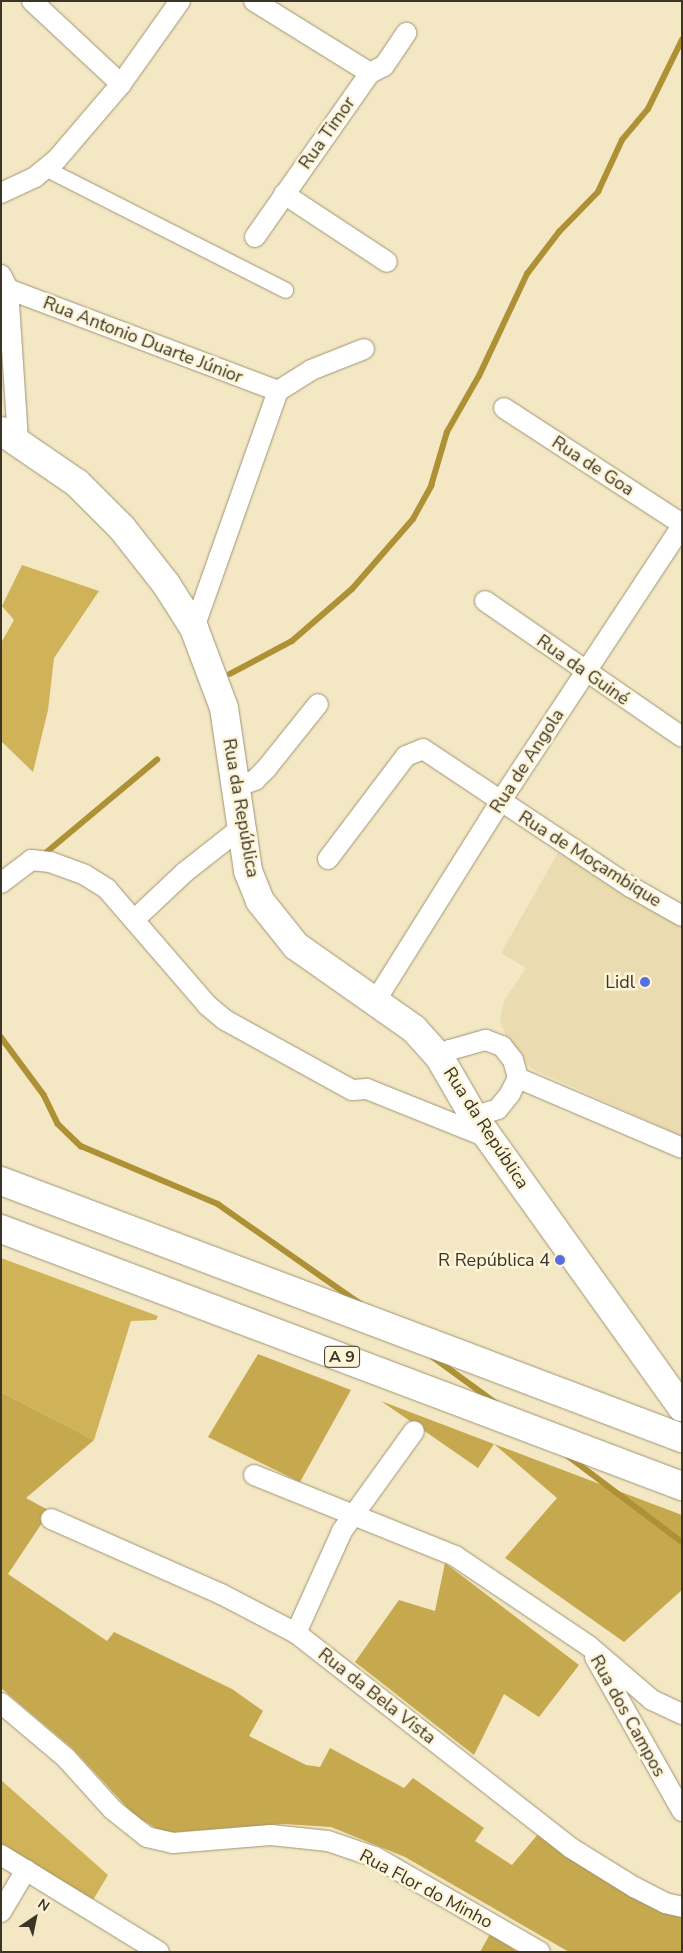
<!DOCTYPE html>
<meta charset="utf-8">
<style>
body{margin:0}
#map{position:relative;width:683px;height:1953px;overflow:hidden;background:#f3e7c4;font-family:"Nunito Sans",sans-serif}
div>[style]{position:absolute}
.built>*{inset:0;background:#eadbb0}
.green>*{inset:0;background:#d0b259}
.forest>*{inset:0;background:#c6a94f}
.stream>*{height:5.5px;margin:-2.75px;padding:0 2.75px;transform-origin:2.75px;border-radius:2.75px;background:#ae9135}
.roads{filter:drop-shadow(0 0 1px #9f9473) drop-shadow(0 0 1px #9f9473)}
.pedestrian>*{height:15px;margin:-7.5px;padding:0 7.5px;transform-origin:7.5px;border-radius:7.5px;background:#fff}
.minor>*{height:20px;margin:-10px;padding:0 10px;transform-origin:10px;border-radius:10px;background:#fff}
.secondary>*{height:28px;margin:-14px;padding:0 14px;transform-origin:14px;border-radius:14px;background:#fff}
.motorway>*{height:28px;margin:-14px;padding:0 14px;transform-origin:14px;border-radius:14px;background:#fff}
.dots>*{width:14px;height:14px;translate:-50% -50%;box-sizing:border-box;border:2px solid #fef4d8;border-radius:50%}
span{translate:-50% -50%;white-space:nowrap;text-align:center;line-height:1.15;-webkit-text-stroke:5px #fef4d8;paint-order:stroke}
.shield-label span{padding:1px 4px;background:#fef4d8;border:1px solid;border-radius:4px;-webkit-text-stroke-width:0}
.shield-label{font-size:16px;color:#3a3527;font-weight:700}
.street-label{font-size:18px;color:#3a3527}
.poi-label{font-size:18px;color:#3a3527}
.right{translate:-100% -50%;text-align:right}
.frame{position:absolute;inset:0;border:2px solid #3a3527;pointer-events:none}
.north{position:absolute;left:10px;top:1893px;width:50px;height:50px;-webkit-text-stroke:4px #fef4d8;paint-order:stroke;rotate:34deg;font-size:14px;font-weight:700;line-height:20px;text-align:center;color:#3a3527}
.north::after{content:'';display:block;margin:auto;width:18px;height:22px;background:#3a3527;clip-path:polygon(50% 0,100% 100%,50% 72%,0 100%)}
</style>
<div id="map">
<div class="built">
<div style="clip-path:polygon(558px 853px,682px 925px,682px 1136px,532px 1069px,508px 1040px,500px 1021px,504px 1001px,526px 968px,501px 953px)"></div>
</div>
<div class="green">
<div style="clip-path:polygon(22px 565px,99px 591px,54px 658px,48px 710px,33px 772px,1px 741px,1px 643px,14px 620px,2px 606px)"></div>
<div style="clip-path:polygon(1px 1258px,158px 1316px,156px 1320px,131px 1321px,94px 1440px,1px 1392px)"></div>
<div style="clip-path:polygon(1px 1780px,108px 1875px,93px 1900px,1px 1844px)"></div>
</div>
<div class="forest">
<div style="clip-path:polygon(258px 1354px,351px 1390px,300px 1482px,208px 1437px)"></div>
<div style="clip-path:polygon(1px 1392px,94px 1440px,26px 1498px,50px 1511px,8px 1574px,107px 1641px,114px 1632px,232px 1689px,263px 1711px,249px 1736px,306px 1765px,320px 1767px,330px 1748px,404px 1788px,413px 1778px,484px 1828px,475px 1841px,512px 1865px,539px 1833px,682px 1915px,682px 1952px,569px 1952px,405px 1857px,331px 1827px,284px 1824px,164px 1833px,134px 1815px,73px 1749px,1px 1688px)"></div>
<div style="clip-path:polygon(381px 1401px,494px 1444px,682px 1515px,682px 1590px,624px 1642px,505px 1558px,557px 1498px,494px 1444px,478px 1468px)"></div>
<div style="clip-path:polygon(445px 1563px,579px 1665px,539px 1717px,504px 1694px,474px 1755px,355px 1662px,399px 1600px,435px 1611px)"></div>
<div style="clip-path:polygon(490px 1934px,518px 1952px,480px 1952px)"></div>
</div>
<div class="stream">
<div style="left:230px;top:674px;width:70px;rotate:-28deg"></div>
<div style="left:292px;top:641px;width:79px;rotate:-40.9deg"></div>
<div style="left:352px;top:589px;width:93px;rotate:-48.9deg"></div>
<div style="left:413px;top:519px;width:38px;rotate:-61deg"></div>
<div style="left:431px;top:486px;width:56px;rotate:-73.5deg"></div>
<div style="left:447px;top:432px;width:64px;rotate:-60.3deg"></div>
<div style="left:479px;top:376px;width:113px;rotate:-64.8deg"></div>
<div style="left:527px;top:274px;width:53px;rotate:-52.7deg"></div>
<div style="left:559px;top:232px;width:56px;rotate:-45.7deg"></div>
<div style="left:598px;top:192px;width:57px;rotate:-65.2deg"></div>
<div style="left:622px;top:140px;width:40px;rotate:-50deg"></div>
<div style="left:648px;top:109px;width:77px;rotate:-63.8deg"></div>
<div style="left:42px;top:856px;width:150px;rotate:-39.9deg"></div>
<div style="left:1px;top:1037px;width:72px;rotate:53.4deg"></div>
<div style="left:44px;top:1095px;width:32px;rotate:64deg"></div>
<div style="left:58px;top:1124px;width:32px;rotate:44deg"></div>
<div style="left:81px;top:1146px;width:149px;rotate:22.9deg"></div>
<div style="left:218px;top:1204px;width:174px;rotate:35deg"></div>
<div style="left:433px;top:1357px;width:78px;rotate:36.1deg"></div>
<div style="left:568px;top:1456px;width:143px;rotate:37deg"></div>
</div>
<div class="roads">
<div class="pedestrian">
<div style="left:47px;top:169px;width:267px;rotate:26.9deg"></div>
</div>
<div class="minor">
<div style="left:32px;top:1px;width:122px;rotate:43deg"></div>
<div style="left:254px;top:1px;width:137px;rotate:31.8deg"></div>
<div style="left:1px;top:193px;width:38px;rotate:-25deg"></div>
<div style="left:35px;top:177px;width:28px;rotate:-39deg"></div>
<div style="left:57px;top:159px;width:99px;rotate:-49.5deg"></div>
<div style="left:121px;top:84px;width:102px;rotate:-54.6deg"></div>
<div style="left:284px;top:194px;width:123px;rotate:33.4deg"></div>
<div style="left:255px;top:237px;width:200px;rotate:-55deg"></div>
<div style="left:370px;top:73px;width:16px;rotate:-27deg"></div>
<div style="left:384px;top:66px;width:40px;rotate:-56deg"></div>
<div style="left:1px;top:275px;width:16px;rotate:63deg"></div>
<div style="left:8px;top:289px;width:150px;rotate:86.2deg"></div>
<div style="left:8px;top:289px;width:289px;rotate:20.7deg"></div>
<div style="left:504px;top:408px;width:212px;rotate:33.1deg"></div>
<div style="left:485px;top:601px;width:239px;rotate:34.6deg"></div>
<div style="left:194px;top:628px;width:251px;rotate:-70.5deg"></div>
<div style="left:278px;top:391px;width:39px;rotate:-32deg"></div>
<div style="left:311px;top:370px;width:57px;rotate:-21.6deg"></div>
<div style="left:238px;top:786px;width:18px;rotate:-19deg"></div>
<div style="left:255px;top:780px;width:16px;rotate:-45deg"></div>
<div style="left:266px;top:769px;width:83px;rotate:-51.3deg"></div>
<div style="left:328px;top:859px;width:129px;rotate:-52.9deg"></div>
<div style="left:406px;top:756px;width:18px;rotate:-22deg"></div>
<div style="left:423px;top:749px;width:250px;rotate:33.6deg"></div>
<div style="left:631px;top:887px;width:59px;rotate:29.6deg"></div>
<div style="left:1px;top:883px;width:38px;rotate:-37deg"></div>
<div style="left:31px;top:860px;width:19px;rotate:6deg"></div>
<div style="left:50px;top:862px;width:37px;rotate:20deg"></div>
<div style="left:85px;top:875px;width:26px;rotate:32deg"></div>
<div style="left:107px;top:889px;width:153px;rotate:49.2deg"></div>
<div style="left:207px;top:1005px;width:23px;rotate:40deg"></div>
<div style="left:225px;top:1020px;width:145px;rotate:28.9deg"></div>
<div style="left:352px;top:1090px;width:15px;rotate:-4deg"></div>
<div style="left:367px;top:1089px;width:131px;rotate:21.9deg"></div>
<div style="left:134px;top:920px;width:70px;rotate:-43.3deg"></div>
<div style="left:185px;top:872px;width:71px;rotate:-38.2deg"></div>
<div style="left:376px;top:1000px;width:234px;rotate:-57.9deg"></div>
<div style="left:500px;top:802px;width:331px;rotate:-56.6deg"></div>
<div style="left:440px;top:1058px;width:13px;rotate:-39deg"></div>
<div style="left:450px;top:1050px;width:37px;rotate:-16deg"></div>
<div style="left:486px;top:1040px;width:17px;rotate:21deg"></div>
<div style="left:502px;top:1046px;width:18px;rotate:52deg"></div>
<div style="left:513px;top:1060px;width:19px;rotate:74deg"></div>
<div style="left:518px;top:1078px;width:18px;rotate:117deg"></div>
<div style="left:510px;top:1094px;width:19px;rotate:129deg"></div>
<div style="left:498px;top:1109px;width:25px;rotate:162deg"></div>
<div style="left:518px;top:1078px;width:178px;rotate:23.1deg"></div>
<div style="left:254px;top:1475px;width:217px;rotate:21.9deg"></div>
<div style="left:455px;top:1556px;width:161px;rotate:33.9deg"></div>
<div style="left:589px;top:1646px;width:83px;rotate:40.6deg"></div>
<div style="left:652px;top:1700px;width:33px;rotate:25deg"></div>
<div style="left:51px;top:1519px;width:186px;rotate:23.8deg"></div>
<div style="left:221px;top:1594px;width:85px;rotate:27.5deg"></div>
<div style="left:296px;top:1633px;width:349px;rotate:38deg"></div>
<div style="left:571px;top:1848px;width:74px;rotate:31.8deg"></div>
<div style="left:634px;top:1887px;width:35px;rotate:27deg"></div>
<div style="left:665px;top:1903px;width:17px;rotate:13deg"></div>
<div style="left:296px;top:1633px;width:112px;rotate:-65.7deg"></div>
<div style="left:342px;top:1531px;width:123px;rotate:-54.2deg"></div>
<div style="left:595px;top:1657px;width:177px;rotate:60.5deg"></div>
<div style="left:1px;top:1703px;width:85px;rotate:40.2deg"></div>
<div style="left:66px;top:1758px;width:70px;rotate:47.9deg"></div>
<div style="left:113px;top:1810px;width:43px;rotate:38.5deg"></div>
<div style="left:147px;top:1837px;width:27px;rotate:13deg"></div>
<div style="left:173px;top:1843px;width:98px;rotate:-4.7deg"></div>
<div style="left:271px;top:1835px;width:57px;rotate:6deg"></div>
<div style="left:328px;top:1841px;width:50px;rotate:18.8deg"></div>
<div style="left:375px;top:1857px;width:190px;rotate:29.9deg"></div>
<div style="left:1px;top:1855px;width:185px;rotate:31.5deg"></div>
<div style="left:1px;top:1912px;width:49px;rotate:-59.2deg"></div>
</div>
<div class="secondary">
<div style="left:1px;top:431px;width:92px;rotate:34.4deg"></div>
<div style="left:77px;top:483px;width:64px;rotate:45deg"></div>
<div style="left:122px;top:528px;width:71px;rotate:51.8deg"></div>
<div style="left:166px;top:584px;width:52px;rotate:57.5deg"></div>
<div style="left:194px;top:628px;width:85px;rotate:69.4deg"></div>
<div style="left:224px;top:708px;width:165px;rotate:81.6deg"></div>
<div style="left:248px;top:871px;width:32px;rotate:68deg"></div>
<div style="left:260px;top:901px;width:58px;rotate:51.3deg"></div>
<div style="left:296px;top:946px;width:144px;rotate:35.1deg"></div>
<div style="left:414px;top:1029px;width:39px;rotate:48deg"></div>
<div style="left:440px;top:1058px;width:68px;rotate:60deg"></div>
<div style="left:474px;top:1117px;width:357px;rotate:54.4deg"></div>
</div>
<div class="motorway">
<div style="left:1px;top:1181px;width:728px;rotate:20.68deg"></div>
<div style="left:1px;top:1229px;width:728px;rotate:20.68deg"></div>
</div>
</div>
<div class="dots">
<div style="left:645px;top:982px;background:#566ee4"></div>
<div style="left:560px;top:1260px;background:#566ee4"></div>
</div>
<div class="shield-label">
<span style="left:342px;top:1357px">A 9</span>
</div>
<div class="street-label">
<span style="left:327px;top:133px;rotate:-55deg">Rua Timor</span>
<span style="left:143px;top:340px;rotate:21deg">Rua Antonio Duarte Júnior</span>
<span style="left:593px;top:466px;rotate:33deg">Rua de Goa</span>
<span style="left:583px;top:670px;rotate:35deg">Rua da Guiné</span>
<span style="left:527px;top:761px;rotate:-57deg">Rua de Angola</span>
<span style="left:241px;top:808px;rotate:80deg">Rua da República</span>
<span style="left:590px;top:859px;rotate:32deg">Rua de Moçambique</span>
<span style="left:486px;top:1128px;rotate:57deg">Rua da República</span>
<span style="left:377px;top:1696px;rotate:38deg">Rua da Bela Vista</span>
<span style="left:628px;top:1716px;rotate:61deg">Rua dos Campos</span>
<span style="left:426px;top:1889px;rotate:28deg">Rua Flor do Minho</span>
</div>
<div class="poi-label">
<span class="right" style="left:635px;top:982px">Lidl</span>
<span class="right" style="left:550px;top:1260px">R República 4</span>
</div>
<div class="frame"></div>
<div class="north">N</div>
</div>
